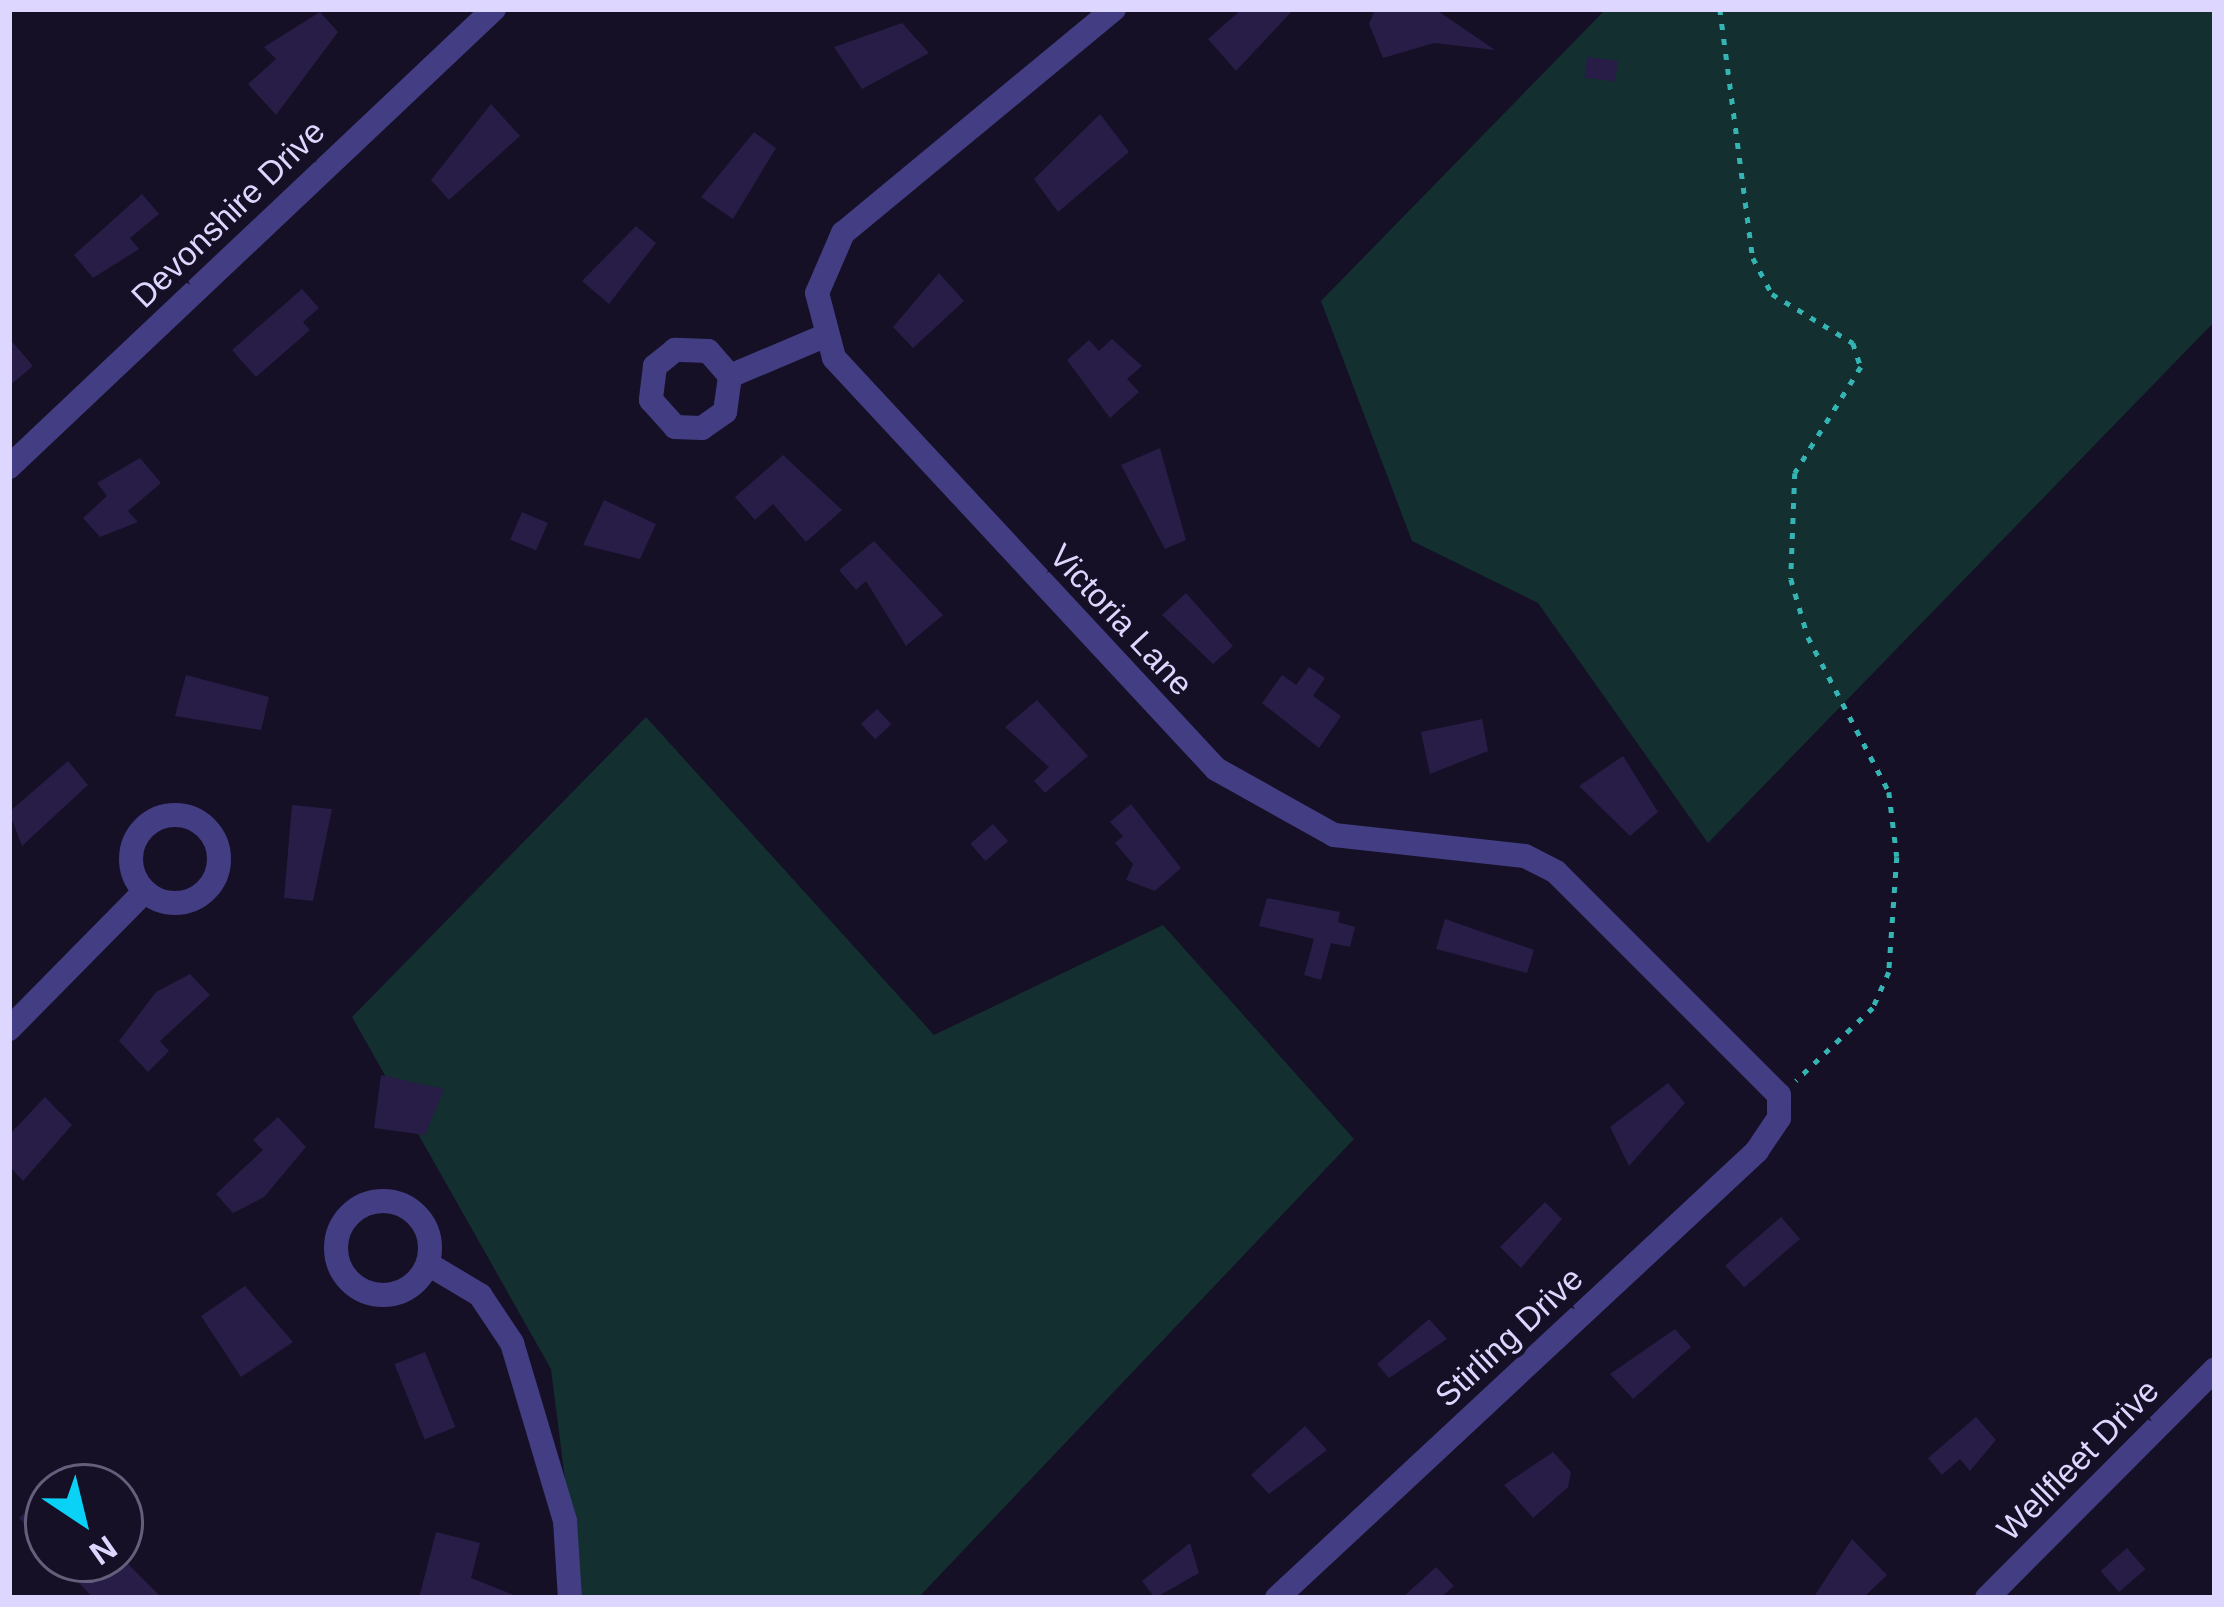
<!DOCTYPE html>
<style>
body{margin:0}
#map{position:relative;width:2224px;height:1607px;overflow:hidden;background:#151026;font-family:Arial,sans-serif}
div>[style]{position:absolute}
.green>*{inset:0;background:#132f2f}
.building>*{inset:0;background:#271d46;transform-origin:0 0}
.path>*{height:4.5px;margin-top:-2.25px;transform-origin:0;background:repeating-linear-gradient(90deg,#34b4b3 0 6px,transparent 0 15px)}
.street>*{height:24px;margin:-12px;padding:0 12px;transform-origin:12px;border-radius:12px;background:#433d83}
.street>.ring{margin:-12px;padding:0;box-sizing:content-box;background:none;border:24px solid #433d83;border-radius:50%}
span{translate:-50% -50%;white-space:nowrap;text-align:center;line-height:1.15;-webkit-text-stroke:9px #151026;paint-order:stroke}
.street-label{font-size:33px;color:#ddd6fe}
.frame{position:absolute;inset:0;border:12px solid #ddd6fe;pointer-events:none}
.north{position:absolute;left:24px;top:1463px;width:120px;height:120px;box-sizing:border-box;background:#151026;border:3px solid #655f7c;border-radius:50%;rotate:145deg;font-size:33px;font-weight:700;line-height:48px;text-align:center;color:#ddd6fe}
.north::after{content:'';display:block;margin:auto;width:42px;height:54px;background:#09d2f6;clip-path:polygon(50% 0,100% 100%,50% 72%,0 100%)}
</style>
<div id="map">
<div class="green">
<div style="clip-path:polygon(1606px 9px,2215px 9px,2215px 321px,1708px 843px,1538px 603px,1412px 541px,1321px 301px)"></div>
<div style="clip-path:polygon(646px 717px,934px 1035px,1163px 925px,1354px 1139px,918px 1598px,580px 1598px,551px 1369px,352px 1017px)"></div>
</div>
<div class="building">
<div style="clip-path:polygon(1242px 9px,1294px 9px,1236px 71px,1208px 39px)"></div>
<div style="clip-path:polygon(1375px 9px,1435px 9px,1495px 50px,1434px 43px,1383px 58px,1369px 24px)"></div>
<div style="clip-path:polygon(320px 12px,338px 32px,276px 115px,248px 84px,276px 59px,264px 47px)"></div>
<div style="clip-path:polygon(902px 23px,929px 53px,862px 89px,834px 47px)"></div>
<div style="left:1587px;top:57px;width:31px;height:21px;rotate:7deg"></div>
<div style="clip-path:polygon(491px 104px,520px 136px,449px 200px,431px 180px)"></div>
<div style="clip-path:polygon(1100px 114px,1129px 152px,1058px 212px,1034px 179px)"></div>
<div style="clip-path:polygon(754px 132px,776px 148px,733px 219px,701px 197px)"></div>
<div style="clip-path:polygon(142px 194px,159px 214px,130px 238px,139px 249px,93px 278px,74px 255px)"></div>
<div style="clip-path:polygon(636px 226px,656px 243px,609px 304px,582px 281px)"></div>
<div style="clip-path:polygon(939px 273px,964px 301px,913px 348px,893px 327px)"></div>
<div style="clip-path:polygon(302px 289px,319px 308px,303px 322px,310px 330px,256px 377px,232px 350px)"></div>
<div style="clip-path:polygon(9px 338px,33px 366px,9px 386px)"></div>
<div style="clip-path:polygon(1112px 339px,1142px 366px,1127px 379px,1139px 392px,1110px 418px,1067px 360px,1089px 340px,1099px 351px)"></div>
<div style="clip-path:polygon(1160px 448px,1186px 540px,1165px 549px,1121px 465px)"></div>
<div style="clip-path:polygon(783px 455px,842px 510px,806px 542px,773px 504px,755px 520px,735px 497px)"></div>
<div style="clip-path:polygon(140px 458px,161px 483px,128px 511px,138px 522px,100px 537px,83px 518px,107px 496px,97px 483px)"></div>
<div style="clip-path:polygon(604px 500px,656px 524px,640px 559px,583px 545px)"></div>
<div style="left:522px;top:512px;width:28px;height:30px;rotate:23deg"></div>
<div style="clip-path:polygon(874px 541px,943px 615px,906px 646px,866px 581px,856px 590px,839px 570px)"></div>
<div style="clip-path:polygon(1186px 593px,1233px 646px,1213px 664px,1162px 615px)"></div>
<div style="clip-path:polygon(1309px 667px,1325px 678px,1313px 696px,1341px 716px,1319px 748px,1262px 703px,1282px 675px,1296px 685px)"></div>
<div style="clip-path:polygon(186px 675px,269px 697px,261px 730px,175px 716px)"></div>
<div style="clip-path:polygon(1037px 700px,1088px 756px,1045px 793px,1034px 781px,1049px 767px,1005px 727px)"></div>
<div style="left:877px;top:709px;width:21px;height:22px;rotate:47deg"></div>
<div style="clip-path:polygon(1482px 719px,1488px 751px,1430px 774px,1421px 732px)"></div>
<div style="clip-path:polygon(1623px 756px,1658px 812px,1630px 836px,1579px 786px)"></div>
<div style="clip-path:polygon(68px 761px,88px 785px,22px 846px,9px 812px)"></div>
<div style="clip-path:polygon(1131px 804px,1181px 868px,1155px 891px,1126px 880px,1133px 864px,1115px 843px,1123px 836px,1110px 822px)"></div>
<div style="clip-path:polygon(292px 805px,332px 809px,313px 901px,284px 898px)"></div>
<div style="left:993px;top:824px;width:23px;height:30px;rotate:49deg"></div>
<div style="clip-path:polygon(1267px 898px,1340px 912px,1338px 922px,1355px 927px,1350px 947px,1331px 943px,1321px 980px,1304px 975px,1314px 939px,1259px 926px)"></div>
<div style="clip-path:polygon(1445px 919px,1534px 950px,1527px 973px,1436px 949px)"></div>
<div style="clip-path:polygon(190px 974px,210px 995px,160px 1041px,169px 1051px,148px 1072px,119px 1041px,156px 992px)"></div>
<div style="clip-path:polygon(381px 1075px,444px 1089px,425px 1135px,374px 1128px)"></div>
<div style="clip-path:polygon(1668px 1083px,1685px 1103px,1629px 1166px,1610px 1127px)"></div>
<div style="clip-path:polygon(45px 1097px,72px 1125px,23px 1181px,9px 1166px,9px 1135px)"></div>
<div style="clip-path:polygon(278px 1117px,306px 1147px,264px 1197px,233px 1213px,216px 1194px,263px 1150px,253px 1140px)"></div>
<div style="clip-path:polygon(1545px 1202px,1562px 1219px,1521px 1268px,1500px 1247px)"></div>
<div style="left:1781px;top:1217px;width:29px;height:74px;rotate:49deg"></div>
<div style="clip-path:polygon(245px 1286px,293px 1342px,241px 1377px,201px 1316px)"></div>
<div style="clip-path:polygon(1429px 1319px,1447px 1339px,1389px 1378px,1377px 1364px)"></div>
<div style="clip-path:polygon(1675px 1329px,1691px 1347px,1633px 1399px,1610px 1374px)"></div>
<div style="left:425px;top:1352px;width:81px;height:33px;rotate:68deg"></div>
<div style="clip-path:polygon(1976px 1417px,1996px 1440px,1970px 1471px,1960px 1459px,1942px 1475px,1928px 1458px)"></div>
<div style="clip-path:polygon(1305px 1426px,1327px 1450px,1269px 1494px,1251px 1475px)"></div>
<div style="clip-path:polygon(1553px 1452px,1571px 1472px,1568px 1487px,1533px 1518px,1504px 1485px)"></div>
<div style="clip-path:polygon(48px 1492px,48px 1549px,19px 1518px)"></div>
<div style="clip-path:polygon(436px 1532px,480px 1543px,471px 1578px,521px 1598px,419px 1598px)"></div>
<div style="clip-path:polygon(1852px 1539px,1887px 1575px,1863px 1598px,1813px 1598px)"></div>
<div style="clip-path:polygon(1190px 1543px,1199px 1573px,1155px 1598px,1142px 1581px)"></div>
<div style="left:2127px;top:1548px;width:28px;height:35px;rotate:49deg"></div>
<div style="clip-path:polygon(57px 1559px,123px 1559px,162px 1598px,93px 1598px)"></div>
<div style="clip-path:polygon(1436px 1567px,1454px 1586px,1440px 1598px,1402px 1598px)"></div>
</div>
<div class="path">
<div style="left:1720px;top:9px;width:251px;rotate:82.5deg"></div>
<div style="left:1753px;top:258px;width:41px;rotate:62.2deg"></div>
<div style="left:1772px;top:294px;width:95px;rotate:31.2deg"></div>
<div style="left:1853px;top:343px;width:25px;rotate:72deg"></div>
<div style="left:1861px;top:367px;width:125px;rotate:121.9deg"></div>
<div style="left:1795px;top:473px;width:106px;rotate:92.2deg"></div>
<div style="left:1791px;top:579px;width:60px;rotate:73.7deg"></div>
<div style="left:1808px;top:637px;width:175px;rotate:62.4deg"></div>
<div style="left:1889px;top:792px;width:65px;rotate:83deg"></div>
<div style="left:1897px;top:857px;width:115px;rotate:94deg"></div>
<div style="left:1889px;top:972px;width:39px;rotate:114deg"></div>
<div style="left:1873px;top:1008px;width:106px;rotate:136.5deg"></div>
</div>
<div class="street">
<div style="left:1114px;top:9px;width:352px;rotate:140.4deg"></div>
<div style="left:843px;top:233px;width:65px;rotate:113.4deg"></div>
<div style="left:817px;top:293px;width:67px;rotate:75.3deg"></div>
<div style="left:834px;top:358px;width:561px;rotate:47.09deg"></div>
<div style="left:1216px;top:769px;width:135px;rotate:29.2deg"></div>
<div style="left:1334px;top:835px;width:192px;rotate:6.3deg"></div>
<div style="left:1525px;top:856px;width:35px;rotate:27deg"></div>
<div style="left:1556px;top:872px;width:315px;rotate:45deg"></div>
<div style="left:1779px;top:1095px;width:23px;rotate:90deg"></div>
<div style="left:1779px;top:1118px;width:40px;rotate:124deg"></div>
<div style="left:1757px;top:1151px;width:656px;rotate:137.04deg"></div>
<div style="left:730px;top:376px;width:33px;rotate:-131deg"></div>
<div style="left:708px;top:351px;width:33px;rotate:-178deg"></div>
<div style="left:675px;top:350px;width:26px;rotate:141deg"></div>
<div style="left:655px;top:366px;width:34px;rotate:97deg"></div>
<div style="left:651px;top:400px;width:36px;rotate:48deg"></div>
<div style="left:675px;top:427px;width:27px;rotate:2deg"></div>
<div style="left:702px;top:428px;width:28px;rotate:-35deg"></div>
<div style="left:725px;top:412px;width:36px;rotate:-82deg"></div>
<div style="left:730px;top:376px;width:100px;rotate:-23deg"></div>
<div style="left:9px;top:467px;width:667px;rotate:-43.36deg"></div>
<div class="ring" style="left:131px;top:815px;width:64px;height:64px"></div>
<div style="left:9px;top:1029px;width:192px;rotate:-45.4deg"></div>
<div class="ring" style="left:336px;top:1201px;width:70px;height:70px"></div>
<div style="left:428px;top:1264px;width:61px;rotate:30.8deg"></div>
<div style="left:480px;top:1295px;width:58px;rotate:56.3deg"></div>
<div style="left:512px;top:1343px;width:186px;rotate:73.4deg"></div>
<div style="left:565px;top:1521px;width:77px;rotate:86.3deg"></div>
<div style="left:1987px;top:1598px;width:323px;rotate:-45.1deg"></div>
</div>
<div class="street-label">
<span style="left:228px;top:214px;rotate:-44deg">Devonshire Drive</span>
<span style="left:1121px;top:620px;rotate:47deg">Victoria Lane</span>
<span style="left:1509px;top:1337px;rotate:-43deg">Stirling Drive</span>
<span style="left:2078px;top:1460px;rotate:-45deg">Wellfleet Drive</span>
</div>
<div class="frame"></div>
<div class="north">N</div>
</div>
